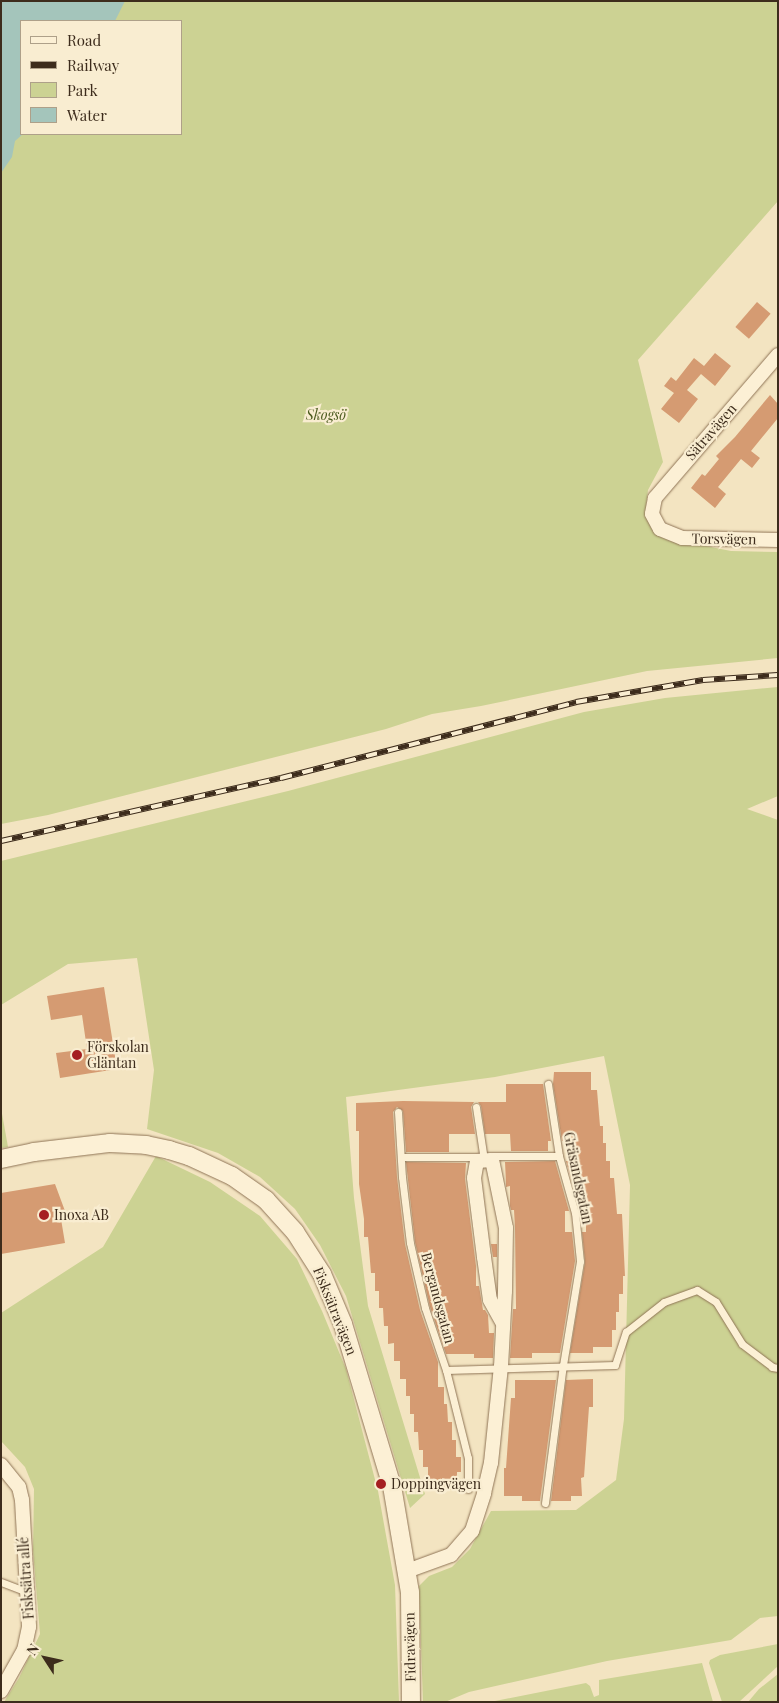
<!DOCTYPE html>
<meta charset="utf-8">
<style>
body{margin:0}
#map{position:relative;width:779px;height:1703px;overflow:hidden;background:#f3e4c1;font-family:"Playfair Display",serif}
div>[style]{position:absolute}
.green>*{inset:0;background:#ccd293}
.water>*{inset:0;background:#a4c5bb}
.building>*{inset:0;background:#d59b72;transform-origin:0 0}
.roads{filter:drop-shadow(0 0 1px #8f7456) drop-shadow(0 0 1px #8f7456)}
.service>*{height:7px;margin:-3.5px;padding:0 3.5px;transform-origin:3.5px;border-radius:3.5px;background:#fcf0d5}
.minor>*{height:14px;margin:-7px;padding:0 7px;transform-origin:7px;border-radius:7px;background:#fcf0d5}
.tertiary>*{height:18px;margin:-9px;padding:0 9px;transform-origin:9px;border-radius:9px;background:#fcf0d5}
.rail>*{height:5.5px;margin-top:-2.75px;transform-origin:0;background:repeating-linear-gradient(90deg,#f9edd1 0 11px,#3d2c1c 0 22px);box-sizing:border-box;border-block:1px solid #3d2c1c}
.dots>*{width:14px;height:14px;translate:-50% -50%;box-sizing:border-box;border:2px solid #f9edd1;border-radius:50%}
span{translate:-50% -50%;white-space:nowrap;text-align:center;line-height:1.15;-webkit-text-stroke:4.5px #f9edd1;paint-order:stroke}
.park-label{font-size:14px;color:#4d5c20;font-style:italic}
.street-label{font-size:14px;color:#3d2c1c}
.poi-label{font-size:14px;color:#3d2c1c}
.left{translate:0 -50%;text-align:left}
.frame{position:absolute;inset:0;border:2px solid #3d2c1c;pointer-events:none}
.legend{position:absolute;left:20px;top:20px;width:162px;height:115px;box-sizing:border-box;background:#f9edd1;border:1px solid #aea089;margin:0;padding:6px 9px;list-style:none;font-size:15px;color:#3d2c1c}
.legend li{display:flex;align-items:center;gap:10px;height:25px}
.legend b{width:25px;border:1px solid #aea089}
.north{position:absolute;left:20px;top:1633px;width:50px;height:50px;-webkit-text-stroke:4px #f9edd1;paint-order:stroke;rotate:305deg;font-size:14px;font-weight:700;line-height:20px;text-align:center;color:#3d2c1c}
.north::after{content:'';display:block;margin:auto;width:18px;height:22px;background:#3d2c1c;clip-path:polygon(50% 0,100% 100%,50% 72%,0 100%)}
</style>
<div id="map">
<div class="green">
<div style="clip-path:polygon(evenodd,1px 1px,778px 1px,778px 201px,638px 360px,663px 462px,648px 490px,645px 516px,661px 537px,731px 551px,778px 552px,778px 658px,647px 671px,481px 706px,432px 714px,386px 729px,48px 815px,1px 824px,1px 1px,21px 21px,181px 21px,181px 134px,21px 134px,21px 21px)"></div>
<div style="clip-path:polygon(778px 687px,778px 796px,747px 809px,778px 820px,778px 1616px,760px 1618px,731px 1640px,607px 1661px,469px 1692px,445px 1702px,423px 1702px,419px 1586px,429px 1576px,452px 1567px,470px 1549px,491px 1511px,576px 1510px,616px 1480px,624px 1419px,630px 1185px,604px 1056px,495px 1077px,346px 1097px,354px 1198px,368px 1306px,425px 1494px,410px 1508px,346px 1296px,320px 1245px,295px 1209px,260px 1177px,218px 1153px,147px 1129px,154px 1070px,137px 958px,68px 964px,1px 1005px,1px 861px,288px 791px,584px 712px,665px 698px)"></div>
<div style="clip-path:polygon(1px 1108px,8px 1147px,1px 1148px)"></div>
<div style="clip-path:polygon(156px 1156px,210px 1182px,260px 1216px,297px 1259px,322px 1311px,346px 1369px,378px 1491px,395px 1585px,399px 1702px,4px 1702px,19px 1678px,40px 1634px,33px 1550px,34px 1489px,25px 1467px,1px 1441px,1px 1313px,103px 1247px)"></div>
<div style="clip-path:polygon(778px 1644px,778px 1666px,739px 1702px,722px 1702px,709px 1663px,710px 1660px,720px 1655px)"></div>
<div style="clip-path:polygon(702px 1663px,713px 1702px,490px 1702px,586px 1683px,590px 1686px,594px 1697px,599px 1695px,599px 1680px)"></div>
<div style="clip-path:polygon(778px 1674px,778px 1702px,748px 1702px,759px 1689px)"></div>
</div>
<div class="water">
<div style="clip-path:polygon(1px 1px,125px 1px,115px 21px,21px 21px,23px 134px,15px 141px,12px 157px,1px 173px)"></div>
</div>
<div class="building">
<div style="left:757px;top:302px;width:18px;height:33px;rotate:41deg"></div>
<div style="clip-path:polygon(715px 353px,731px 366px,715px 386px,701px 374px,687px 390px,698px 399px,679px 423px,661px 409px,674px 393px,664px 386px,671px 377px,676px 381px,694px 358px,704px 366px)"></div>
<div style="clip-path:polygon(770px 395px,778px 404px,778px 418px,751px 451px,760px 458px,752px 468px,741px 459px,718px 487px,726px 494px,715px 508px,691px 488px,702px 474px,705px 476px,719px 459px,716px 456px,735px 437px)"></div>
<div style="clip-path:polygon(104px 987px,117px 1069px,60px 1078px,56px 1053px,87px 1049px,82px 1015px,51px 1020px,47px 996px)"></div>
<div style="clip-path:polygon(554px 1072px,591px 1072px,591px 1090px,597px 1090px,600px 1126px,603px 1126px,603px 1143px,606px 1143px,606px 1161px,610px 1161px,610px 1178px,614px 1178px,617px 1214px,622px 1214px,625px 1276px,623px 1276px,623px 1294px,619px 1294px,619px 1312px,616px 1312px,616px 1330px,612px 1330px,612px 1347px,593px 1347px,593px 1353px,570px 1353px,585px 1262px,582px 1232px,586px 1232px,586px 1211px,580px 1211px,566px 1161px,569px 1161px,569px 1141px,562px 1141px,553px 1084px)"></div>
<div style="clip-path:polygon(506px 1084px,543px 1084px,551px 1141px,548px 1141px,548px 1151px,511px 1151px,510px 1134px,485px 1134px,481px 1106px,478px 1102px,506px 1102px)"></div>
<div style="clip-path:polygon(403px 1101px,474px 1102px,471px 1107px,475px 1134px,449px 1134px,449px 1152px,406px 1152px,403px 1111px,397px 1107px,393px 1112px,397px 1177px,405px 1244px,420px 1310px,438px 1362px,438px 1387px,444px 1387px,444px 1404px,447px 1404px,448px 1422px,452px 1422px,452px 1440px,456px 1440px,456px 1457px,461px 1457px,461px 1472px,457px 1472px,457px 1490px,439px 1490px,439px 1485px,428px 1485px,428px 1467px,423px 1467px,423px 1450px,419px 1450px,418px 1432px,414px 1432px,414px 1414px,410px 1414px,410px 1396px,406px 1396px,406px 1379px,400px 1379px,400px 1361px,394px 1361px,394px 1343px,388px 1344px,388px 1326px,384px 1326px,383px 1308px,379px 1308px,379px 1291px,375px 1291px,375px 1273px,371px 1273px,368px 1237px,364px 1237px,364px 1219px,359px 1184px,359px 1131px,356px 1131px,356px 1103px)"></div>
<div style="clip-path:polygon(555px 1161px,569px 1211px,565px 1211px,565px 1232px,572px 1232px,575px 1261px,560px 1353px,532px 1353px,532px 1358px,510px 1358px,513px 1309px,516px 1309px,515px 1228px,514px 1210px,511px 1210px,510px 1206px,510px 1186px,506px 1187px,506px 1183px,505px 1162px)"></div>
<div style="clip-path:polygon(406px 1162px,466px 1163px,465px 1179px,476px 1266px,476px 1286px,479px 1286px,483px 1310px,485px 1310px,488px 1315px,489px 1333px,494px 1333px,493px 1358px,474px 1358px,474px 1354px,446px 1354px,430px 1307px,415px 1242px)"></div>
<div style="clip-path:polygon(55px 1184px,65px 1211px,61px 1219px,65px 1243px,1px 1254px,1px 1193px)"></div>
<div style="clip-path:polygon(491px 1244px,497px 1244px,497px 1257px,493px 1257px)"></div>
<div style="clip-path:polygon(593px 1379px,593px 1407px,589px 1407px,584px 1477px,581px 1478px,582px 1496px,571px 1496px,571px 1501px,551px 1501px,566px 1380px)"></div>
<div style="clip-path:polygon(515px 1380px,556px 1380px,540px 1501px,522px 1501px,522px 1496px,504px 1496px,504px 1468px,506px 1468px,511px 1398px,515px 1398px)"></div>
</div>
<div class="roads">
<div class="service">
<div style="left:476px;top:1107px;width:54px;rotate:81.4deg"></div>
<div style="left:398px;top:1112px;width:65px;rotate:86.5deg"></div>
<div style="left:402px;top:1177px;width:66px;rotate:83.1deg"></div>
<div style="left:410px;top:1243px;width:67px;rotate:77deg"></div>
<div style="left:425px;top:1308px;width:65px;rotate:71.3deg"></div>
<div style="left:446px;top:1370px;width:91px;rotate:76deg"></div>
<div style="left:468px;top:1458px;width:31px;rotate:90deg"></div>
<div style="left:490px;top:1156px;width:69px"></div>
<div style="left:402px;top:1157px;width:77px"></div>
<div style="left:446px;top:1370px;width:169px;rotate:-1.7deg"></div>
<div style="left:615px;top:1365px;width:35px;rotate:-72deg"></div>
<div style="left:626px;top:1332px;width:48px;rotate:-38.3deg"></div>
<div style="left:664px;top:1302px;width:35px;rotate:-20deg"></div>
<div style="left:697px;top:1290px;width:22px;rotate:32deg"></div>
<div style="left:716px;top:1302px;width:49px;rotate:58.2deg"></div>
<div style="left:742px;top:1344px;width:38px;rotate:37deg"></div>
<div style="left:772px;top:1367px;width:6px;rotate:9deg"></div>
<div style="left:545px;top:1503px;width:139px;rotate:-82.6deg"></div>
<div style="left:563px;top:1365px;width:105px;rotate:-80.7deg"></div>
<div style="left:580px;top:1261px;width:48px;rotate:-95.9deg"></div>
<div style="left:575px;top:1213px;width:59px;rotate:-105.7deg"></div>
<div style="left:559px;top:1156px;width:73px;rotate:-98.7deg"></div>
<div style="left:1px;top:1582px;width:28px;rotate:21deg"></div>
</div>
<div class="minor">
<div style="left:778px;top:355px;width:189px;rotate:130.7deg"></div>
<div style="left:655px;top:498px;width:16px;rotate:101deg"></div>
<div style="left:652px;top:514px;width:17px;rotate:62deg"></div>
<div style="left:660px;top:529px;width:24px;rotate:22deg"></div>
<div style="left:682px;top:538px;width:96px;rotate:1.2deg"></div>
<div style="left:1px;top:1465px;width:28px;rotate:51deg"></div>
<div style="left:19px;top:1487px;width:13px;rotate:77deg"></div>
<div style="left:22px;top:1500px;width:127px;rotate:86.8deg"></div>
<div style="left:29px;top:1627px;width:24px;rotate:102deg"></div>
<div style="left:24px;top:1650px;width:47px;rotate:119.3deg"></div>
<div style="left:407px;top:1571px;width:47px;rotate:-20deg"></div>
<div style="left:451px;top:1555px;width:32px;rotate:-49deg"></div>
<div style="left:472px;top:1531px;width:40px;rotate:-72deg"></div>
<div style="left:484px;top:1493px;width:31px;rotate:-77deg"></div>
<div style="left:491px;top:1463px;width:97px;rotate:-84.1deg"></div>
<div style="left:501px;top:1367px;width:76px;rotate:-87deg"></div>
<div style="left:505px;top:1291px;width:63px;rotate:-89.1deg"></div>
<div style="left:506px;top:1228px;width:69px;rotate:-101.6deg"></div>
<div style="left:492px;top:1160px;width:15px;rotate:176deg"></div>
<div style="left:477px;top:1161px;width:17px;rotate:100deg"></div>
<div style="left:474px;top:1178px;width:80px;rotate:82.8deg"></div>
<div style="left:484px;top:1257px;width:43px;rotate:82.1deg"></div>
<div style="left:490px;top:1300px;width:26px;rotate:61deg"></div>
</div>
<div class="tertiary">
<div style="left:1px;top:1159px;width:34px;rotate:-12deg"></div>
<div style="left:34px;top:1152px;width:77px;rotate:-6.8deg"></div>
<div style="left:110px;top:1143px;width:36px;rotate:3deg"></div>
<div style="left:146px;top:1145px;width:24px;rotate:12deg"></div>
<div style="left:169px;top:1150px;width:21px;rotate:17deg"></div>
<div style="left:189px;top:1156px;width:47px;rotate:24.9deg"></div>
<div style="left:232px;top:1176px;width:42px;rotate:35.2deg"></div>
<div style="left:266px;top:1200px;width:43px;rotate:47.8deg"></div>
<div style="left:295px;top:1232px;width:50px;rotate:57.3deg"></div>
<div style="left:322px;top:1274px;width:54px;rotate:67.2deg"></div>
<div style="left:343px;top:1324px;width:169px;rotate:73.2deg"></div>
<div style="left:392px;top:1486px;width:108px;rotate:80.4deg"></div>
<div style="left:410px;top:1592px;width:110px;rotate:89.5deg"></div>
</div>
</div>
<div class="rail">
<div style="left:1px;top:841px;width:287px;rotate:-12.7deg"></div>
<div style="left:281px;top:778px;width:305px;rotate:-14.4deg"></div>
<div style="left:576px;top:702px;width:129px;rotate:-9.8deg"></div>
<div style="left:703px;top:680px;width:75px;rotate:-3.8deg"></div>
</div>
<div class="dots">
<div style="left:77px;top:1055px;background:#a51f21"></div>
<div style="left:44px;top:1215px;background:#a51f21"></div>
<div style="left:381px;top:1484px;background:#a51f21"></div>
</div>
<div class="park-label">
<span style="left:326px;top:415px">Skogsö</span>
</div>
<div class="street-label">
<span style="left:711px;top:432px;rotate:-49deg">Sätravägen</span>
<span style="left:724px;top:539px;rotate:1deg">Torsvägen</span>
<span style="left:578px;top:1178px;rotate:78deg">Gräsandsgatan</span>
<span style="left:438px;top:1298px;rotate:75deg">Bergandsgatan</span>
<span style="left:335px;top:1311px;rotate:68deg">Fisksätravägen</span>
<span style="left:26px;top:1578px;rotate:-94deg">Fisksätra allé</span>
<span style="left:410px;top:1647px;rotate:-91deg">Fidravägen</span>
</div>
<div class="poi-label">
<span class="left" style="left:87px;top:1055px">Förskolan<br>Gläntan</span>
<span class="left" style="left:54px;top:1215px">Inoxa AB</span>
<span class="left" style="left:391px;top:1484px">Doppingvägen</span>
</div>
<div class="frame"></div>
<ul class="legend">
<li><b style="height:6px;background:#fcf0d5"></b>Road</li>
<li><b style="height:6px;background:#3d2c1c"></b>Railway</li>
<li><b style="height:14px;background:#ccd293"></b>Park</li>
<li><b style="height:14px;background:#a4c5bb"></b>Water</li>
</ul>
<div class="north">N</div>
</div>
